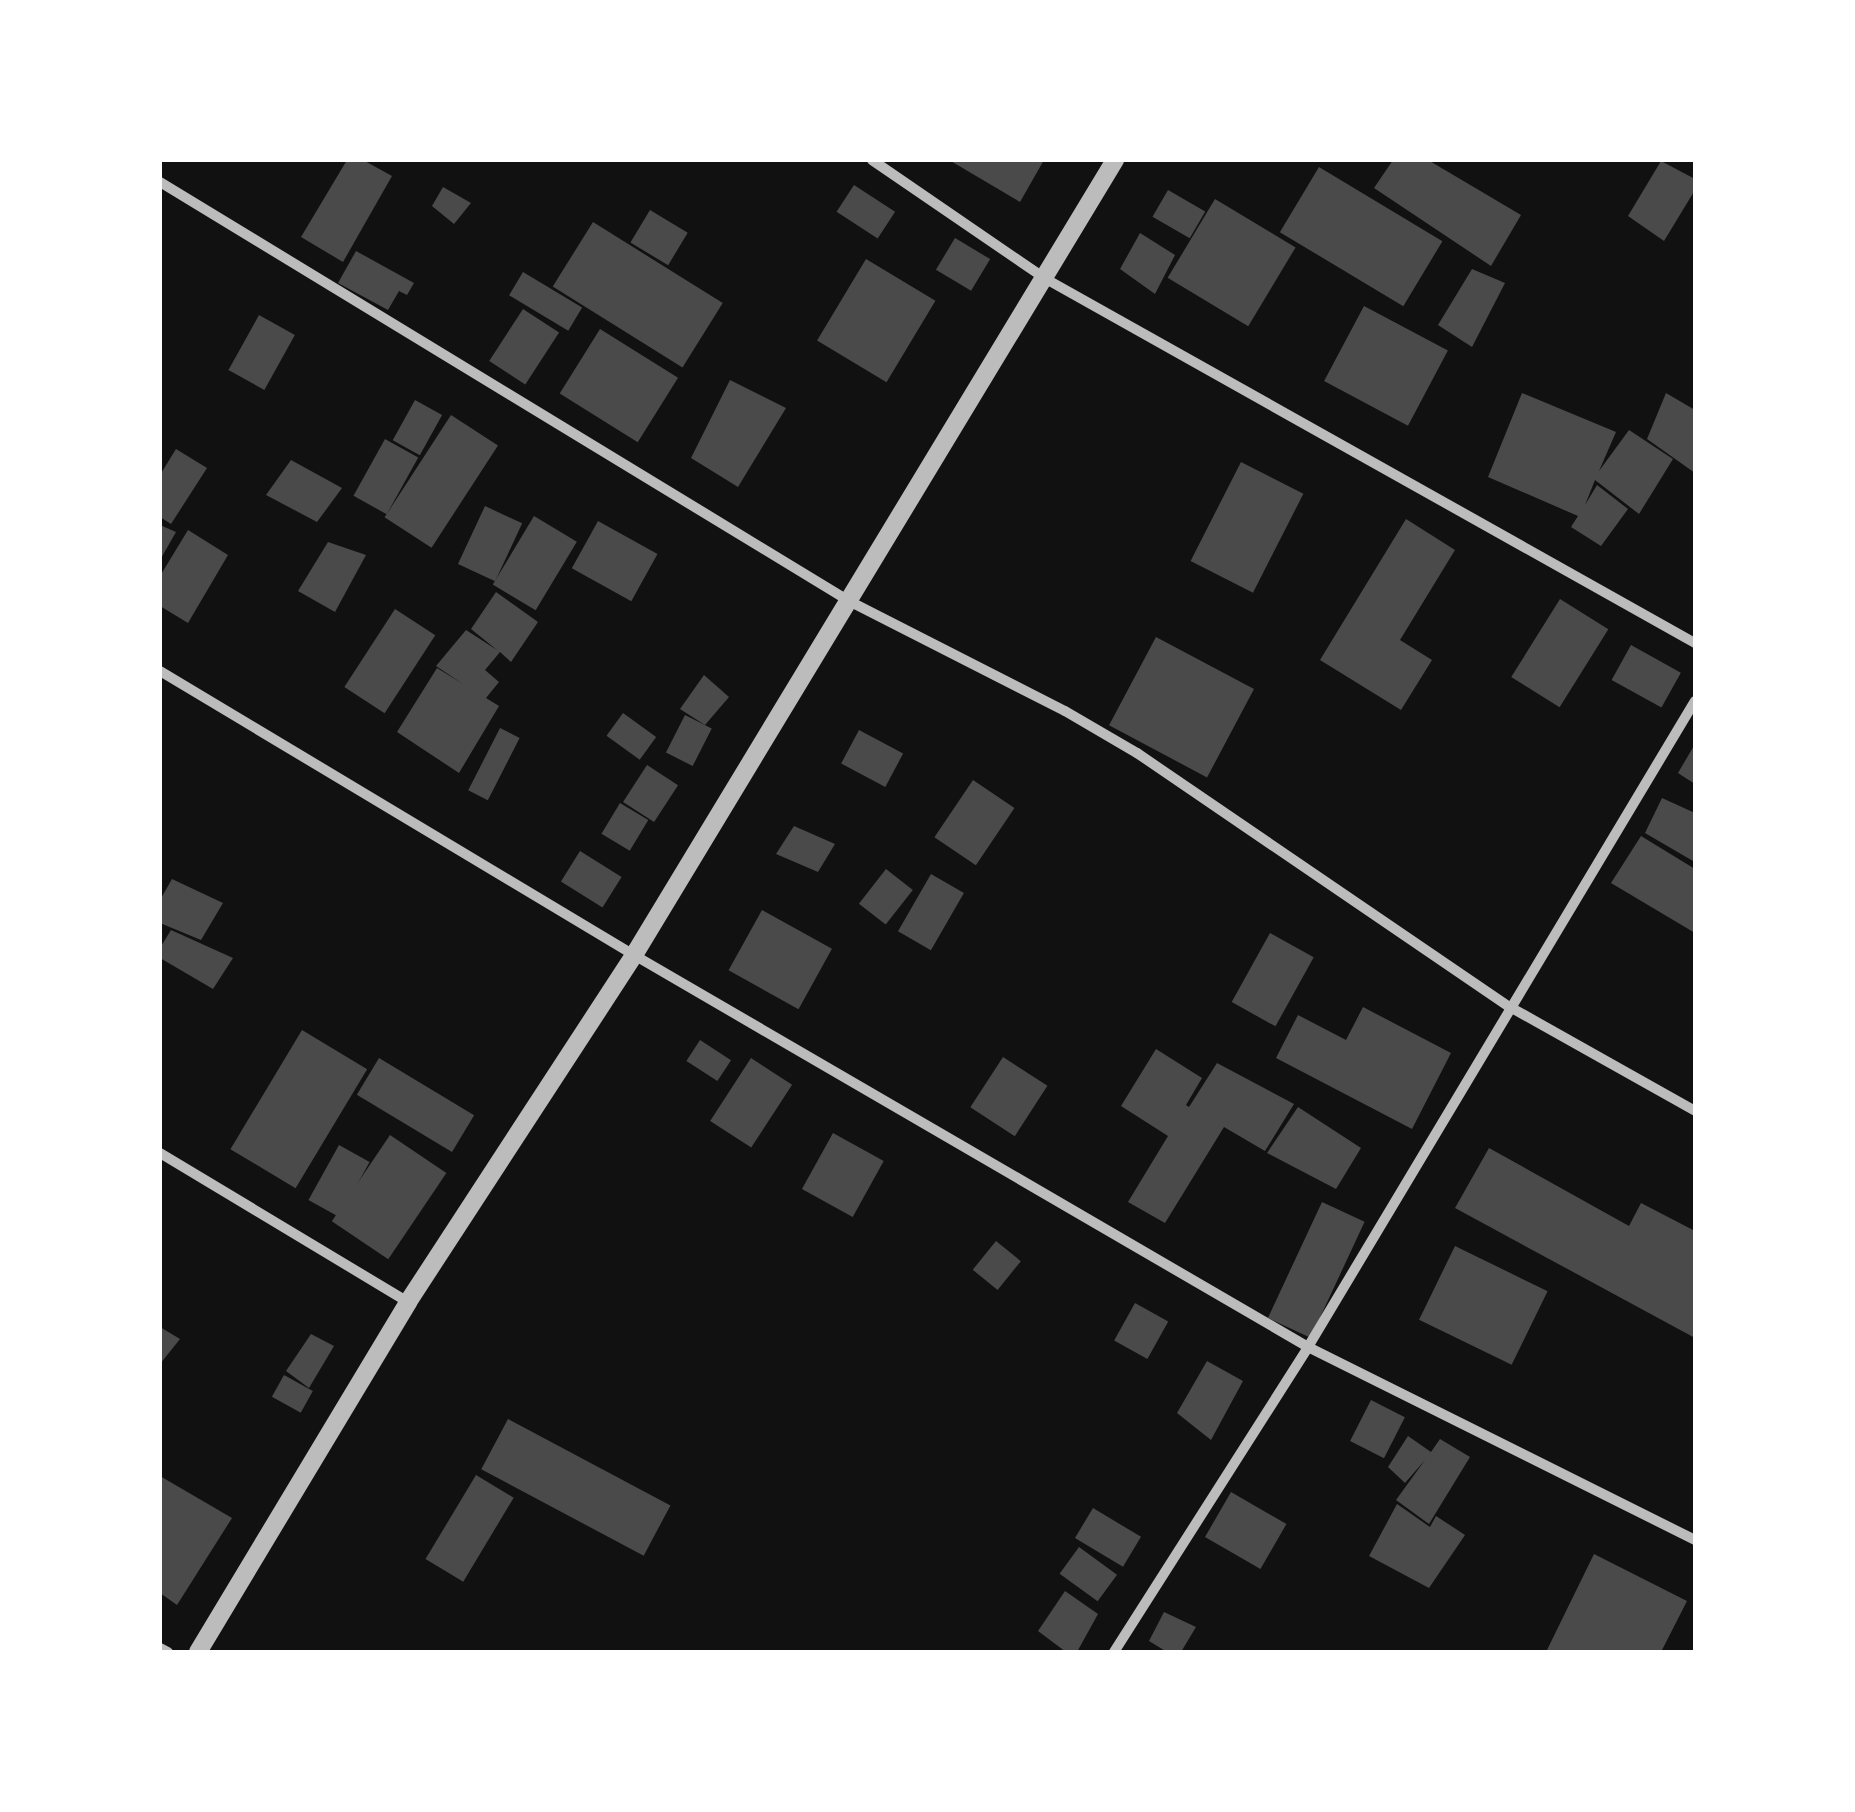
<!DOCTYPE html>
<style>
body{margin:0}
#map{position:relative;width:1855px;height:1812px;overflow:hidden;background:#111;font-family:"Noto Sans",sans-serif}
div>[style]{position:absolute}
.building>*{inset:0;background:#4a4a4a;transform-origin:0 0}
.minor>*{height:10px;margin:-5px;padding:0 5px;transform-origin:5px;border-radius:5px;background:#bcbcbc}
.tertiary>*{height:18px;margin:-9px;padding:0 9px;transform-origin:9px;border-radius:9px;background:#bcbcbc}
span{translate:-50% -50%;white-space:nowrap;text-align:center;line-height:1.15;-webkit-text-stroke:10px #fff;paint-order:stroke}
.frame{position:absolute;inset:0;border:162px solid #fff;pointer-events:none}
</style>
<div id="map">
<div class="building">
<div style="clip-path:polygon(347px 160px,363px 160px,392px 176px,343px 262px,301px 237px)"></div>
<div style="clip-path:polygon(949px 160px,1044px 160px,1020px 202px)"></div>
<div style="clip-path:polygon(1393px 160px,1428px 160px,1521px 215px,1491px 266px,1374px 188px)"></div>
<div style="clip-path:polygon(1661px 161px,1695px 179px,1695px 190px,1664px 241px,1628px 216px)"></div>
<div style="left:1319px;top:167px;width:144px;height:76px;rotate:31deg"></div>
<div style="left:854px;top:185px;width:49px;height:32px;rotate:33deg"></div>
<div style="clip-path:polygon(443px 187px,471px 203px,454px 224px,432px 206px)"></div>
<div style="left:1168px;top:190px;width:43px;height:31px;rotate:30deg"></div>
<div style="left:1215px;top:199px;width:94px;height:92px;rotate:31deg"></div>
<div style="left:650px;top:210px;width:44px;height:38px;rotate:31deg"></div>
<div style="left:593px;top:222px;width:153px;height:76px;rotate:32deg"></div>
<div style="clip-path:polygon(1140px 233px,1175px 255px,1155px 294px,1120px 269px)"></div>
<div style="left:955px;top:238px;width:41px;height:37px;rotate:31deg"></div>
<div style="clip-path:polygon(356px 251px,414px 283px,407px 295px,399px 291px,388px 310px,338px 283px)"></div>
<div style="left:866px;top:259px;width:81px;height:95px;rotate:31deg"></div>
<div style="clip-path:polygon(1472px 269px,1505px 283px,1472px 347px,1438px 325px)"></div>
<div style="left:523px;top:272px;width:69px;height:27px;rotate:31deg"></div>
<div style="left:1364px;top:306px;width:95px;height:85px;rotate:28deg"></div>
<div style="left:523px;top:309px;width:43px;height:62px;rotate:33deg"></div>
<div style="left:259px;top:315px;width:41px;height:63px;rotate:29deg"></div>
<div style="left:600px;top:329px;width:92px;height:76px;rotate:32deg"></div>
<div style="clip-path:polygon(730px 380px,786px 408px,738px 487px,691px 458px)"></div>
<div style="clip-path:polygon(1522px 393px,1616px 432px,1599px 471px,1629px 430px,1673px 459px,1639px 514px,1595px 480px,1585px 505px,1597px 485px,1628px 509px,1601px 546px,1571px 527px,1578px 516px,1488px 477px)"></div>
<div style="clip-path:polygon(1666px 393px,1695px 410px,1695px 473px,1647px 439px)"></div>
<div style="left:415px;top:400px;width:31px;height:46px;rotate:29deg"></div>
<div style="left:451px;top:415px;width:56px;height:122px;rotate:33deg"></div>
<div style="left:385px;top:439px;width:38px;height:65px;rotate:29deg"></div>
<div style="clip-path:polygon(176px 449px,207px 468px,171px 524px,160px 517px,160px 475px)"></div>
<div style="clip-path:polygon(291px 460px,342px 488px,317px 522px,266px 495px)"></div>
<div style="left:1241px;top:462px;width:70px;height:111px;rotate:27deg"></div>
<div style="left:485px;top:506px;width:41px;height:64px;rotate:25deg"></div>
<div style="left:534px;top:516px;width:50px;height:80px;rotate:31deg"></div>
<div style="clip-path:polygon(1406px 519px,1455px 550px,1400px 640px,1432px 660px,1401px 710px,1320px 660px)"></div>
<div style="left:598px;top:521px;width:68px;height:54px;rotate:29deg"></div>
<div style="clip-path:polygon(160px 525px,176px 532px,160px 560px)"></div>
<div style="clip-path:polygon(188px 530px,228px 555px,188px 623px,160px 606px,160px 576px)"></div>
<div style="clip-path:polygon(328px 542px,366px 555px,335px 612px,298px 591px)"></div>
<div style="clip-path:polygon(496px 592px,538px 622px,511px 662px,500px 652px,485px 670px,499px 682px,486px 698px,499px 706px,459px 773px,397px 732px,437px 668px,463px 684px,436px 666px,466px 630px,497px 650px,471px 629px)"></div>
<div style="left:1560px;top:599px;width:57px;height:92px;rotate:32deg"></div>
<div style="left:395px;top:609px;width:48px;height:93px;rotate:33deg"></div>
<div style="left:1156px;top:637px;width:111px;height:100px;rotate:28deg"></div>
<div style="left:1631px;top:645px;width:57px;height:40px;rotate:29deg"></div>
<div style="clip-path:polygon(704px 675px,729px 697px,705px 725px,680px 709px)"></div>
<div style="left:623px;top:713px;width:41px;height:28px;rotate:36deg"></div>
<div style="left:685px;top:715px;width:30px;height:42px;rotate:27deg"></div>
<div style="left:500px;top:728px;width:22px;height:70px;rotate:27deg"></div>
<div style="left:859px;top:730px;width:50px;height:38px;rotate:28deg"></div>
<div style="clip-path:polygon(1695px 744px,1695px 784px,1678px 773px)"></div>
<div style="left:647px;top:765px;width:37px;height:44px;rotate:33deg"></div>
<div style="left:973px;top:780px;width:50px;height:69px;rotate:34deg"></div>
<div style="clip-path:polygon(1662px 798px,1695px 813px,1693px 861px,1645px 833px)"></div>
<div style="left:620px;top:803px;width:33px;height:36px;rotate:31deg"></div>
<div style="clip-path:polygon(794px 826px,835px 844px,818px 872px,776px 854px)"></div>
<div style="clip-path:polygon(1641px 836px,1695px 869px,1695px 933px,1611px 883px)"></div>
<div style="left:580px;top:851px;width:49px;height:36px;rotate:32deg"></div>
<div style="left:886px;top:869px;width:34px;height:44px;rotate:38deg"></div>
<div style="left:931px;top:874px;width:38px;height:66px;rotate:30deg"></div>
<div style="clip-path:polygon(172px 879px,223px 903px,201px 940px,160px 923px,160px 900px)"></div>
<div style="left:762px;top:910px;width:80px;height:69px;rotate:29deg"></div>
<div style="clip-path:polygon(171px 930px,233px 958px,213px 989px,160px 958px,160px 948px)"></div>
<div style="left:1270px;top:933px;width:50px;height:79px;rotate:29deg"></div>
<div style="clip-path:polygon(1363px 1007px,1451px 1053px,1412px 1129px,1276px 1058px,1298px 1015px,1346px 1040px)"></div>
<div style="left:302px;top:1030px;width:76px;height:139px;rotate:31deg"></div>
<div style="left:700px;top:1040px;width:37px;height:25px;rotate:33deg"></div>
<div style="clip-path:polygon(1156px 1049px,1202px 1078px,1186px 1105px,1189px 1107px,1217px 1063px,1294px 1104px,1265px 1151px,1224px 1127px,1165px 1223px,1128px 1202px,1168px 1136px,1121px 1106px)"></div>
<div style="left:1003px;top:1057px;width:53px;height:60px;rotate:33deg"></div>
<div style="left:379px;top:1058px;width:111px;height:43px;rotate:31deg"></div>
<div style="left:751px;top:1058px;width:49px;height:75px;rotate:33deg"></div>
<div style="clip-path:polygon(1298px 1107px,1361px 1148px,1336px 1189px,1267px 1153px)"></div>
<div style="left:833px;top:1133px;width:58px;height:64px;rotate:29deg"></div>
<div style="left:390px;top:1135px;width:68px;height:104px;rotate:34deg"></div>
<div style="left:339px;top:1145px;width:35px;height:63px;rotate:29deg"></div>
<div style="clip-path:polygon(1489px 1148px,1629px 1226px,1641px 1203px,1695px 1231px,1695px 1338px,1455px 1208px)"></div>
<div style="left:1322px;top:1202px;width:47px;height:128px;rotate:25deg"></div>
<div style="left:996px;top:1241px;width:32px;height:37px;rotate:39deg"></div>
<div style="left:1455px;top:1246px;width:103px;height:82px;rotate:26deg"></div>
<div style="left:1135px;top:1303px;width:38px;height:43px;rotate:29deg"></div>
<div style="clip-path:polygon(160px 1327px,180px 1339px,160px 1364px)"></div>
<div style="clip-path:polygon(311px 1334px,334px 1346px,309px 1388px,286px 1371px)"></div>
<div style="clip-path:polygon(1207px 1361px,1243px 1381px,1211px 1440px,1177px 1413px)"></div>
<div style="left:284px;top:1375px;width:33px;height:25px;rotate:29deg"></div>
<div style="left:1371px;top:1400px;width:38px;height:46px;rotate:27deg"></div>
<div style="left:508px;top:1419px;width:184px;height:57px;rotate:28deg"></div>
<div style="clip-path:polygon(1408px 1436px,1431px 1452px,1440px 1439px,1470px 1457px,1429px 1524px,1396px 1500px,1425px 1460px,1405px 1483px,1388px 1467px)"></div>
<div style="left:476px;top:1475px;width:44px;height:98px;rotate:31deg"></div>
<div style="clip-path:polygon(160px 1476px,232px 1518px,177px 1605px,160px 1593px)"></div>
<div style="left:1231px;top:1492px;width:64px;height:52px;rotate:30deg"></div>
<div style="clip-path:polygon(1397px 1504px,1430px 1527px,1436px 1516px,1465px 1535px,1429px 1588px,1369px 1556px)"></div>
<div style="left:1093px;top:1508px;width:56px;height:35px;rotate:31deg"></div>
<div style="left:1079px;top:1547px;width:47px;height:33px;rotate:36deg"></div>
<div style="clip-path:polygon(1594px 1554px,1687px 1601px,1661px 1652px,1546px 1652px)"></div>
<div style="clip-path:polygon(1065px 1591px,1098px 1614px,1077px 1652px,1066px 1652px,1038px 1631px)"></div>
<div style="clip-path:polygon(1164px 1612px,1196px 1627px,1181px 1652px,1167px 1652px,1149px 1641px)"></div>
</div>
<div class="minor">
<div style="left:872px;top:160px;width:211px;rotate:34.4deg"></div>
<div style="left:1046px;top:279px;width:744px;rotate:29.29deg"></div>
<div style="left:160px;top:182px;width:806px;rotate:31.3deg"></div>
<div style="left:849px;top:601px;width:242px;rotate:27deg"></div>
<div style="left:1065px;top:711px;width:83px;rotate:30.3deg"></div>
<div style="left:1137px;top:753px;width:451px;rotate:34.3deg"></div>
<div style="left:1510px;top:1007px;width:212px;rotate:29.3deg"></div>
<div style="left:160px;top:671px;width:553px;rotate:30.93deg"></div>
<div style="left:634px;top:955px;width:780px;rotate:30.18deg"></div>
<div style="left:1308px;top:1347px;width:432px;rotate:26.5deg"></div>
<div style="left:160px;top:1153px;width:289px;rotate:31deg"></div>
<div style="left:160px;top:1648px;width:9px;rotate:27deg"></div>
<div style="left:1114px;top:1652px;width:361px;rotate:-57.5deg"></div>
<div style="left:1308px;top:1347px;width:753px;rotate:-59.08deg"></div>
</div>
<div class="tertiary">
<div style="left:198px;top:1652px;width:408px;rotate:-59deg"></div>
<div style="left:408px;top:1302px;width:414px;rotate:-56.9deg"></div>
<div style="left:634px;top:955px;width:929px;rotate:-58.82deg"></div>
</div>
<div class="frame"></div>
</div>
